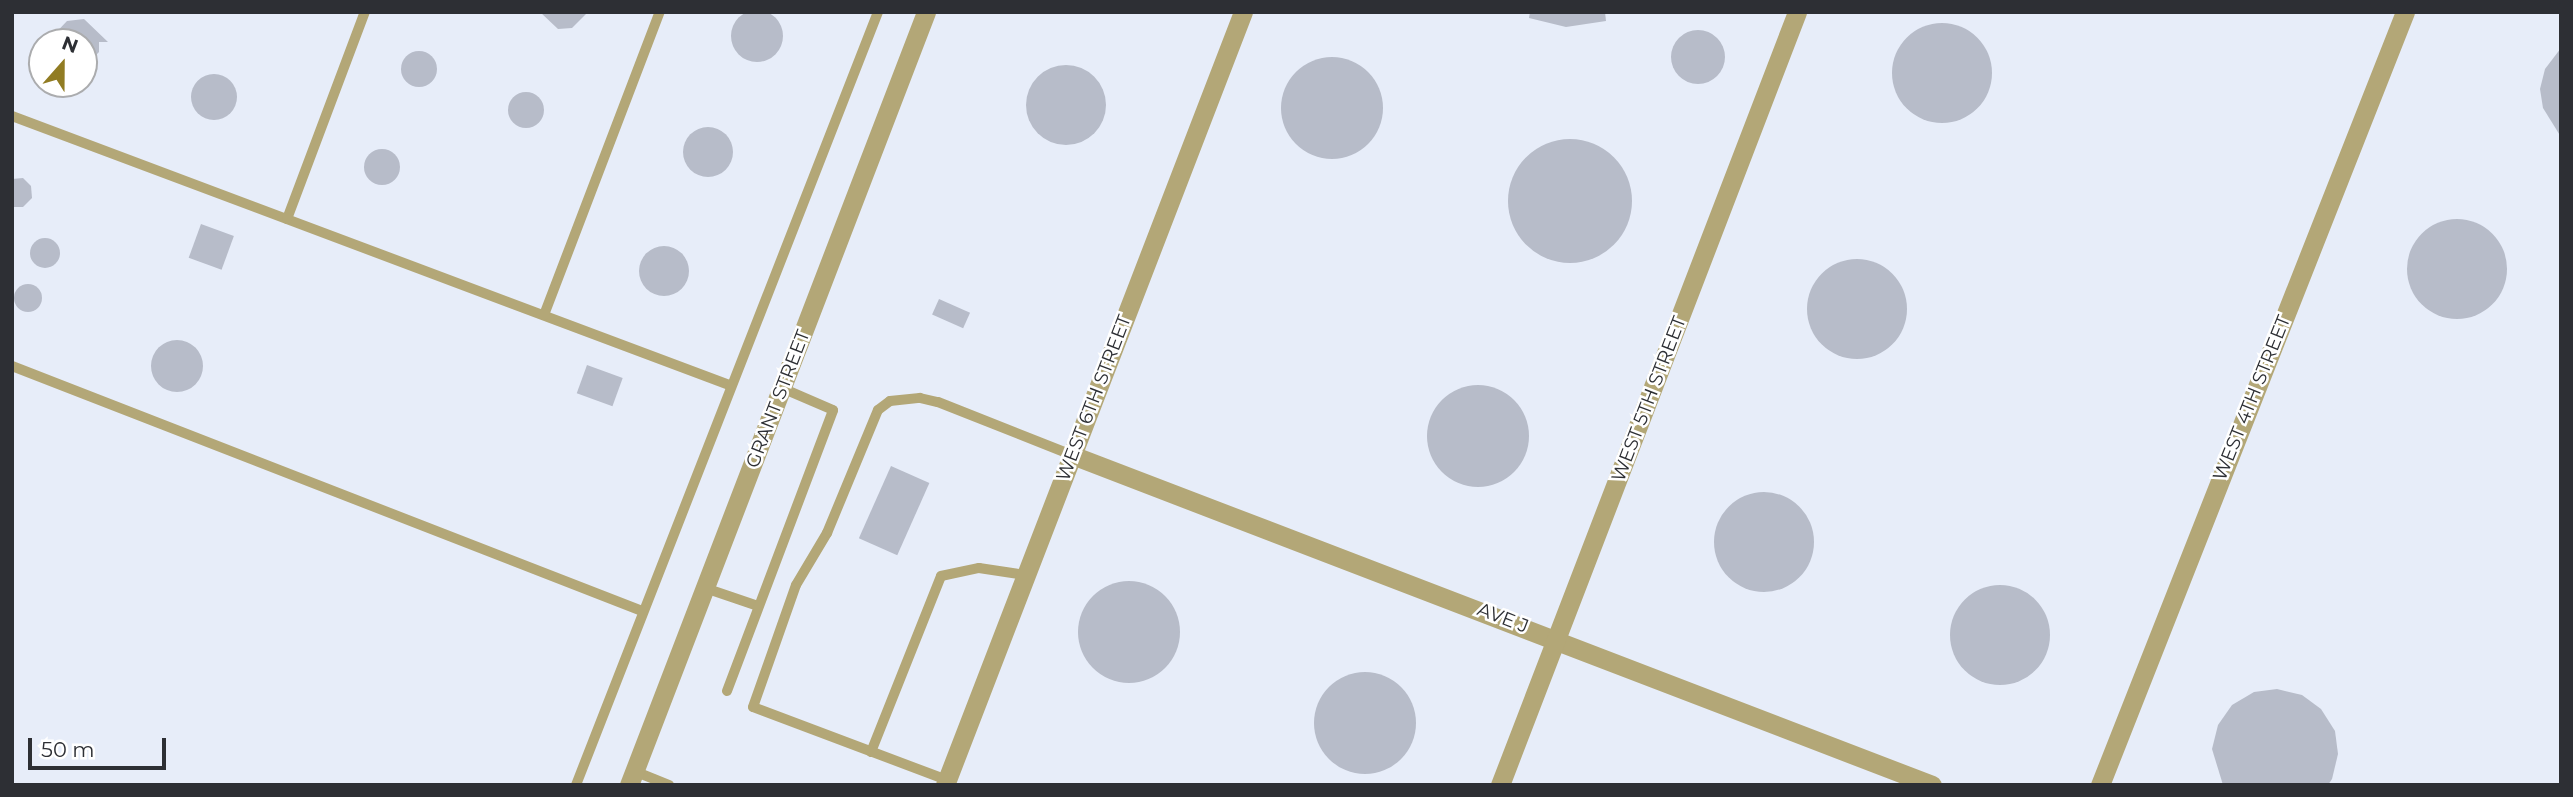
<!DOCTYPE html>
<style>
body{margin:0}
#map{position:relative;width:2573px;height:797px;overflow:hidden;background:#e7edf9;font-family:Montserrat,sans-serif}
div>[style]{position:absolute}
.building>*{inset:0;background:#b7bcc9;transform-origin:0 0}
.round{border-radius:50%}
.service>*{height:10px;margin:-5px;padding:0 5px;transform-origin:5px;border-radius:5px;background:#b3a777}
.minor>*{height:19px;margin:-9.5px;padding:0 9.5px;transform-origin:9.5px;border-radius:9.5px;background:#b3a777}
span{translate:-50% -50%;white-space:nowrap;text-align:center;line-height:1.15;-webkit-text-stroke:5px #fff;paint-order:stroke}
.street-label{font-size:19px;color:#2d2f34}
.frame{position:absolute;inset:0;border:14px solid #2d2f34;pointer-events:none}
.north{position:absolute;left:28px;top:28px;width:70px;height:70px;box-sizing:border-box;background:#fff;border:2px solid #abacae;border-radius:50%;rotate:21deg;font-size:19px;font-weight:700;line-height:28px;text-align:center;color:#2d2f34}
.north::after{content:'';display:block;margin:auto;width:24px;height:32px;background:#917c23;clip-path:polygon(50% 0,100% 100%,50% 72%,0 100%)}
.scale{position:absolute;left:28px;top:738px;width:138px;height:32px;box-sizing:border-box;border:4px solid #2d2f34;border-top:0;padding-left:9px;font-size:21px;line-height:24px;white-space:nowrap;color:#2d2f34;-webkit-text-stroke:5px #fff;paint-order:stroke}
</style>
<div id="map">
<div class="building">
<div class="round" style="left:731px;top:10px;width:52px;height:52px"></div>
<div style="clip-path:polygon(540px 12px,588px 12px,572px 28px,558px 29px)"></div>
<div style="clip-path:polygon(1530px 12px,1605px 12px,1606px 21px,1566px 27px,1529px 18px)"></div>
<div style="clip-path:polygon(67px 21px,84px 19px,108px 42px,99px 42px,99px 52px,84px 68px,84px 42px,47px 42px)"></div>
<div class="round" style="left:1892px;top:23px;width:100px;height:100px"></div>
<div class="round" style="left:1671px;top:30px;width:54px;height:54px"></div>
<div style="clip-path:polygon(2561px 48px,2561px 137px,2543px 108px,2540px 89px,2545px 69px)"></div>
<div class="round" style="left:401px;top:51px;width:36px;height:36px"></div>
<div class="round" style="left:1281px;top:57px;width:102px;height:102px"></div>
<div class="round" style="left:1026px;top:65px;width:80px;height:80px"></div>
<div class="round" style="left:191px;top:74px;width:46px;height:46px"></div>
<div class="round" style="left:508px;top:92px;width:36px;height:36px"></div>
<div class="round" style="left:683px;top:127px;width:50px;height:50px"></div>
<div class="round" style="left:1508px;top:139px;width:124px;height:124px"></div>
<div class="round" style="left:364px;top:149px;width:36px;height:36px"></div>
<div style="clip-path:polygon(23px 178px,31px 186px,32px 198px,23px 207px,12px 207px,12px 179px)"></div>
<div class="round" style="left:2407px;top:219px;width:100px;height:100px"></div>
<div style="left:201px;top:224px;width:35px;height:36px;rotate:20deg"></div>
<div class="round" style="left:30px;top:238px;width:30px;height:30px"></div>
<div class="round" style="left:639px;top:246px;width:50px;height:50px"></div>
<div class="round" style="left:1807px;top:259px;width:100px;height:100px"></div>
<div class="round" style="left:14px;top:284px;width:28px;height:28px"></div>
<div style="left:939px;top:299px;width:34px;height:17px;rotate:24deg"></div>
<div class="round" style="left:151px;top:340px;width:52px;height:52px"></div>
<div style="left:587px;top:365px;width:38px;height:30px;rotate:20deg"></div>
<div class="round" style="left:1427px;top:385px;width:102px;height:102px"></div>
<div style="left:891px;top:466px;width:42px;height:79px;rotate:24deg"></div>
<div class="round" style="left:1714px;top:492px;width:100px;height:100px"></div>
<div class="round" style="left:1078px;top:581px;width:102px;height:102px"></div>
<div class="round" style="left:1950px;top:585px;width:100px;height:100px"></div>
<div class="round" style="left:1314px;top:672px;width:102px;height:102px"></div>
<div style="clip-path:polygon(2277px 689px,2302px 695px,2321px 709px,2335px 731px,2338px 754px,2332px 779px,2328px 785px,2223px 785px,2212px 749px,2218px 725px,2232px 705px,2254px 692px)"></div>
</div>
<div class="service">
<div style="left:12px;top:116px;width:766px;rotate:20.56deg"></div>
<div style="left:287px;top:219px;width:221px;rotate:-69.4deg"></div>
<div style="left:544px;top:315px;width:324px;rotate:-69.1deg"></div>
<div style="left:12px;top:366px;width:676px;rotate:21.25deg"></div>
<div style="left:705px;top:588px;width:56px;rotate:18.8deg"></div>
<div style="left:727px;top:691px;width:300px;rotate:-69.3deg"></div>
<div style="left:833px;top:410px;width:56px;rotate:-156.7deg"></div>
<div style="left:871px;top:752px;width:189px;rotate:-68.3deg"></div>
<div style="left:941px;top:576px;width:39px;rotate:-12deg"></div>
<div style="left:979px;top:568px;width:48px;rotate:8.5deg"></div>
<div style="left:634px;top:771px;width:38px;rotate:22deg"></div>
<div style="left:947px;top:780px;width:207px;rotate:-159.4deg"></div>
<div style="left:753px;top:707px;width:129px;rotate:-70.6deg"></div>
<div style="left:796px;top:585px;width:61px;rotate:-59.2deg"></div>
<div style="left:827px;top:533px;width:133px;rotate:-67.5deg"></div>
<div style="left:878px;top:410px;width:15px;rotate:-37deg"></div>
<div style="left:890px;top:401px;width:30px;rotate:-6deg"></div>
<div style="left:920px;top:398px;width:18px;rotate:13deg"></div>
<div style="left:938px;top:402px;width:144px;rotate:21.6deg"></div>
<div style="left:576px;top:785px;width:830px;rotate:-68.66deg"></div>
</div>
<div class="minor">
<div style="left:1072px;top:455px;width:921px;rotate:20.99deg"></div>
<div style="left:629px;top:785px;width:828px;rotate:-68.98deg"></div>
<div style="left:945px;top:785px;width:828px;rotate:-68.92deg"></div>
<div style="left:1500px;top:785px;width:828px;rotate:-68.98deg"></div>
<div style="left:2100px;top:785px;width:831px;rotate:-68.47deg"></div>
</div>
<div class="street-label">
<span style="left:1094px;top:398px;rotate:-69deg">WEST 6TH STREET</span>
<span style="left:2252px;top:398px;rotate:-68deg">WEST 4TH STREET</span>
<span style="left:778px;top:399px;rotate:-69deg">GRANT STREET</span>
<span style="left:1649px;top:399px;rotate:-69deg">WEST 5TH STREET</span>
<span style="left:1503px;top:618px;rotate:21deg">AVE J</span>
</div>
<div class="frame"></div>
<div class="north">N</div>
<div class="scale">50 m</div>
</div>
